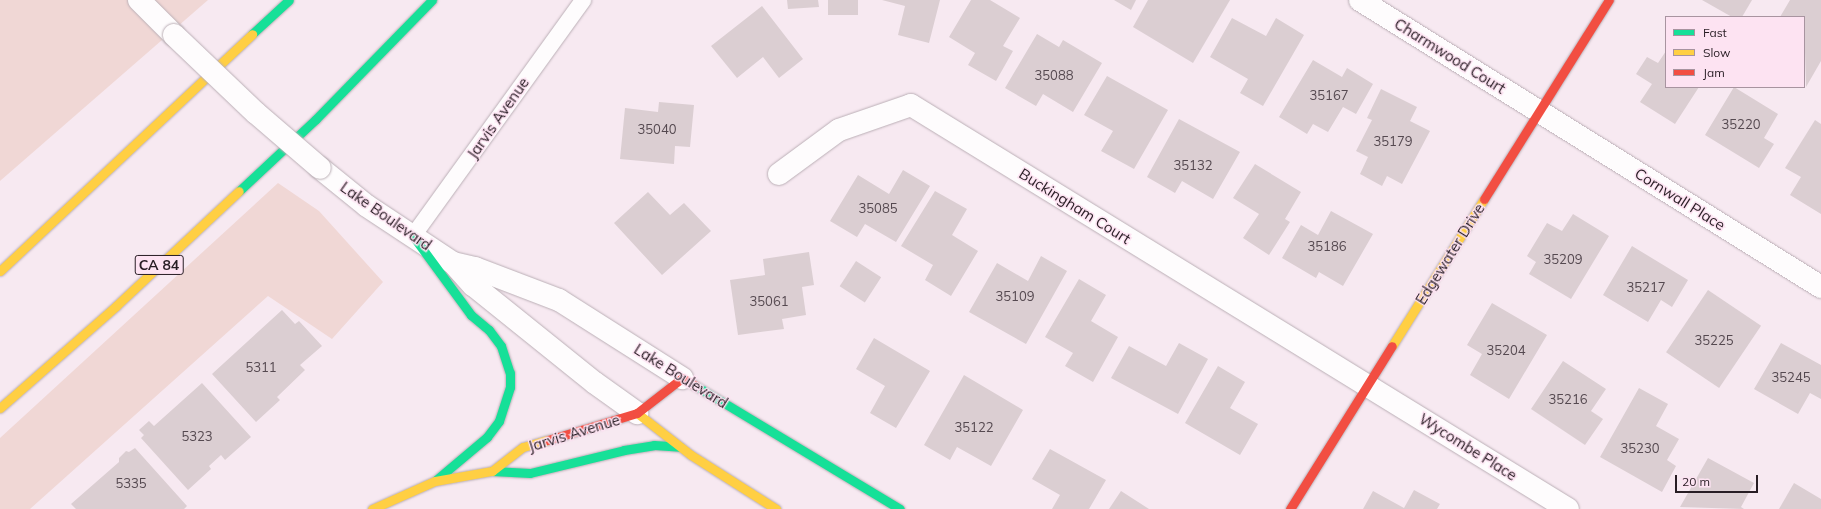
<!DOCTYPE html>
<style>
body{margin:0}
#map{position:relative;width:1821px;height:509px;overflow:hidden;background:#f7e9f1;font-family:Mulish,sans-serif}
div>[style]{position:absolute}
.green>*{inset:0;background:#f0d7d5}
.building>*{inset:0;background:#dbced2;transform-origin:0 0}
.roads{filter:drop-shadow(0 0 1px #bbafb6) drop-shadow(0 0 1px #bbafb6)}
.lane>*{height:16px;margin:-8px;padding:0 8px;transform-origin:8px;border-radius:8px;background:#fefcfd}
.street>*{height:22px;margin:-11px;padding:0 11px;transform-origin:11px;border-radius:11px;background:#fefcfd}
.fast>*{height:9px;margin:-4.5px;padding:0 4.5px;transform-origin:4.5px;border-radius:4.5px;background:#16e098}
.slow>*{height:9px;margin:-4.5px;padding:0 4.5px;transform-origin:4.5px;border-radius:4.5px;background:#ffcf43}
.jam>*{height:9px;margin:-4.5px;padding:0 4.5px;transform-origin:4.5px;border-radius:4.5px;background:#f24e42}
.bridges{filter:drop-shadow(0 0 1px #bbafb6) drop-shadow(0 0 1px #bbafb6)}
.street-bridge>*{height:22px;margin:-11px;padding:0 11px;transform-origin:11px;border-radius:11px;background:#fefcfd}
span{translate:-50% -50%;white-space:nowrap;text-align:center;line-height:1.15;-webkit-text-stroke:3px #fde3f2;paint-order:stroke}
.number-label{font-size:13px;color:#554950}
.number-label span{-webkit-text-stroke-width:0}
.shield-label span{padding:1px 3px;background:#fde3f2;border:1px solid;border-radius:3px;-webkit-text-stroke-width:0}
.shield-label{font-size:14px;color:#281d24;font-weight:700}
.street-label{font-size:15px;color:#281d24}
.legend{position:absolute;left:1665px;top:16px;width:140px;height:72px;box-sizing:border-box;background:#fde3f2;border:1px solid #a894a0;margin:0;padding:5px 7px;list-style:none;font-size:12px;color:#281d24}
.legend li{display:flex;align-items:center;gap:8px;height:20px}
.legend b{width:20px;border:1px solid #a894a0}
.scale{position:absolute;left:1675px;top:475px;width:83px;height:18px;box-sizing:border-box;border:2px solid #281d24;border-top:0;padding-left:5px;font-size:12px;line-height:14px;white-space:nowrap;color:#281d24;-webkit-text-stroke:3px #fde3f2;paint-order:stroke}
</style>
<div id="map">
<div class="green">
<div style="clip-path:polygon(0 0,208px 0,0 181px)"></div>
<div style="clip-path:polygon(278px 183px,319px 211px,383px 282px,332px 339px,268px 296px,30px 509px,0 509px,0 438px)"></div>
</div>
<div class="building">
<div style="clip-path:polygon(787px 0,818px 0,819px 7px,788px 9px)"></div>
<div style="left:828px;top:0;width:30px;height:15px"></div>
<div style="clip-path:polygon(882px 0,940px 0,929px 43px,898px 35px,905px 6px)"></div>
<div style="clip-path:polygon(971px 0,990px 0,1020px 18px,1003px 46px,1013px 51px,996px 81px,968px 65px,975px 53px,949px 37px)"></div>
<div style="clip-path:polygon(1114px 0,1136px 0,1131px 10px)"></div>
<div style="clip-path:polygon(1148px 0,1230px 0,1193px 63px,1133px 27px)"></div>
<div style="clip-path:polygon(1702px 0,1752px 0,1742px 17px,1732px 17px)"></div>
<div style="clip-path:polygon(1790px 0,1821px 0,1821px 61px,1806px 87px,1804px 17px,1780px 17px)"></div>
<div style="clip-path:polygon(762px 6px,803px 59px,779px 78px,763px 57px,737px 78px,711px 46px)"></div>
<div style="clip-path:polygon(1232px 18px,1266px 36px,1276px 18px,1304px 35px,1263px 106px,1240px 93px,1248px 79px,1210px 57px)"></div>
<div style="clip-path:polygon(1037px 34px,1059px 47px,1063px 40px,1102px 63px,1073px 112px,1043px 94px,1036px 106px,1005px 88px)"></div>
<div style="clip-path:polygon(1666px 51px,1666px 87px,1699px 87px,1675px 124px,1640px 102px,1652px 84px,1636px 74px,1647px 57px,1658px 63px)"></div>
<div style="clip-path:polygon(1313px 60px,1342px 77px,1347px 68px,1373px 84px,1356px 114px,1343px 107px,1328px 132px,1313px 124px,1307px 134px,1279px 117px)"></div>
<div style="clip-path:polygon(1107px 76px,1168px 110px,1134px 169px,1101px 151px,1113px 131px,1084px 115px)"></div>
<div style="clip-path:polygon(1734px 87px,1778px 114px,1764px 138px,1774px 144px,1759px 168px,1705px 135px)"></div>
<div style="clip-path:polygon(1381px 89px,1417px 107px,1410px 121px,1430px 131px,1402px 184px,1387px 176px,1382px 186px,1360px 174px,1368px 157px,1356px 151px,1372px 120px,1367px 118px)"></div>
<div style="clip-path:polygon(659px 102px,694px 105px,690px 147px,675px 146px,674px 164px,620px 159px,625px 108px,658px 112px)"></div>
<div style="clip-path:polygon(1179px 119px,1240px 152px,1213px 199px,1182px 181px,1175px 193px,1147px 177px)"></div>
<div style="clip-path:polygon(1815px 120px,1821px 124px,1821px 214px,1790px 195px,1801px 177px,1785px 168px)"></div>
<div style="clip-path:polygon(1255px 164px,1301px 192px,1285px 219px,1290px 222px,1269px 255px,1243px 238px,1259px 214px,1233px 198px)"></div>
<div style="clip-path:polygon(903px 170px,930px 186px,896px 242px,865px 224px,857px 237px,830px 221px,858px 175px,889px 194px)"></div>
<div style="clip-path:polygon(935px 191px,967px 209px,952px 235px,978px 251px,951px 296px,925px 280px,933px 265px,901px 246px)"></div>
<div style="clip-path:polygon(648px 192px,670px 215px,684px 203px,711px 231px,662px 275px,614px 223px)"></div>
<div style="clip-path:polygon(1331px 211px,1373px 234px,1343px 286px,1319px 272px,1316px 278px,1282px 258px,1301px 225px,1318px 235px)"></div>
<div style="clip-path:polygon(1573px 214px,1609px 236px,1571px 299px,1529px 274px,1536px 262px,1527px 256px,1547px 223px,1562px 231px)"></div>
<div style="clip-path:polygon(1632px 246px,1688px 280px,1672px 307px,1661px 300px,1648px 322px,1603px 295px)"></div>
<div style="clip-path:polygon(809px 252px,814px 285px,802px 287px,806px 315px,782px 319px,784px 329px,738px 335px,730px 280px,765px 275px,763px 259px)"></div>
<div style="clip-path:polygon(1041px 256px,1067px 271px,1026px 344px,969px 312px,997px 263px,1028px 281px)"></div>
<div style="left:856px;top:261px;width:30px;height:30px;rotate:33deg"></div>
<div style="clip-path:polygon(1079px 279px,1106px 295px,1091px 321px,1118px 337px,1093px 382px,1065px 366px,1073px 353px,1045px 337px)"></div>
<div style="left:1708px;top:290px;width:64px;height:75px;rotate:34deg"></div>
<div style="clip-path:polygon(1492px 303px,1547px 335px,1509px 399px,1470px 375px,1482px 354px,1467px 345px)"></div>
<div style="clip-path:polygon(282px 310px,295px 324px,299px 321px,322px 346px,300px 365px,305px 370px,277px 397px,280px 400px,256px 422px,212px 374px)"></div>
<div style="clip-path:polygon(874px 338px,930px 371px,896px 428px,870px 413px,885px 386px,856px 369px)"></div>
<div style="clip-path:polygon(1179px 343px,1208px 359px,1178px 414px,1111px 378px,1129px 346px,1166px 366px)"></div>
<div style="clip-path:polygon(1781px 343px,1821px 365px,1821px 399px,1810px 393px,1798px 414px,1754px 389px)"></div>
<div style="clip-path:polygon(1563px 361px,1606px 389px,1591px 411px,1603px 419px,1585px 445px,1531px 409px)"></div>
<div style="clip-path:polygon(1218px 366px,1245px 382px,1230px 408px,1258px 424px,1240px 455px,1185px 423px)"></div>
<div style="clip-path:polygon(964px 375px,1023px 410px,991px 466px,957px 447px,950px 460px,924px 445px)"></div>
<div style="clip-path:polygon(202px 383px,251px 437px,225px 460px,221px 455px,209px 466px,211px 469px,188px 490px,141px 438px,144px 435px,139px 430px,149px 421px,154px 426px)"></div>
<div style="clip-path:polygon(1639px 388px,1668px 404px,1656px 426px,1679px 439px,1667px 460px,1676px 466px,1662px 492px,1600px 457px)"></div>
<div style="clip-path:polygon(135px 448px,187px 506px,184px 509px,76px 509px,71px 504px,119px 462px,119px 458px,126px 451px,129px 452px)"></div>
<div style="clip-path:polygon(1050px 449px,1106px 480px,1089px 509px,1052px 509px,1060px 495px,1032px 479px)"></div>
<div style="clip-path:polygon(1708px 458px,1754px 483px,1741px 507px,1744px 509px,1680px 507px)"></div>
<div style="clip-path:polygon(1794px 483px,1821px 499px,1821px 509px,1779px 509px)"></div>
<div style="clip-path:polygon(1414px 490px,1440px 504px,1437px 509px,1363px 509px,1373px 491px,1404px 508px)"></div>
<div style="clip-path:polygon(1121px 491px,1149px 509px,1109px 509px)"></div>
</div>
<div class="roads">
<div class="lane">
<div style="left:413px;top:236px;width:291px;rotate:-54.2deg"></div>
</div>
<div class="street">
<div style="left:139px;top:0;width:49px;rotate:45deg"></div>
<div style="left:1360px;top:0;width:543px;rotate:31.9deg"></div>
<div style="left:320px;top:168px;width:60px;rotate:39deg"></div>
<div style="left:367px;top:206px;width:103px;rotate:33.5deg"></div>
<div style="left:453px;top:263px;width:30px;rotate:48deg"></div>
<div style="left:473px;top:285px;width:156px;rotate:38.8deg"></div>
<div style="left:595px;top:383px;width:52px;rotate:35.5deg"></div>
<div style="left:779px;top:174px;width:74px;rotate:-36.3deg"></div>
<div style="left:839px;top:130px;width:76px;rotate:-19.1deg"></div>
<div style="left:911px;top:105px;width:771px;rotate:31.59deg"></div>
<div style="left:453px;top:263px;width:23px;rotate:13deg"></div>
<div style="left:475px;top:268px;width:90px;rotate:20.9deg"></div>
<div style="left:559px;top:300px;width:146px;rotate:32.4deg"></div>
</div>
<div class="fast">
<div style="left:252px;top:34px;width:50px;rotate:-42.6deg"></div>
<div style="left:239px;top:191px;width:105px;rotate:-43.1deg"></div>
<div style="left:316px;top:119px;width:166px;rotate:-45.7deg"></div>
<div style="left:413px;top:236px;width:98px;rotate:53.7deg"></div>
<div style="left:471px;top:315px;width:23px;rotate:40deg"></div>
<div style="left:489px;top:330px;width:20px;rotate:53deg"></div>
<div style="left:501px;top:346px;width:28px;rotate:72deg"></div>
<div style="left:510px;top:373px;width:14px;rotate:90deg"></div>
<div style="left:510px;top:387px;width:36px;rotate:108deg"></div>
<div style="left:499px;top:421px;width:20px;rotate:127deg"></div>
<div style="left:487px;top:437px;width:67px;rotate:139.9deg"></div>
<div style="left:696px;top:386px;width:238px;rotate:31.1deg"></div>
<div style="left:492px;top:471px;width:38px;rotate:3deg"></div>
<div style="left:530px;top:473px;width:97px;rotate:-13.7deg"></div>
<div style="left:624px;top:450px;width:30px;rotate:-9deg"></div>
<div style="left:654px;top:445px;width:26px;rotate:4deg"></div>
</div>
<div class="slow">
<div style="left:0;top:271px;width:346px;rotate:-43.2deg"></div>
<div style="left:1392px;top:346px;width:173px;rotate:-58deg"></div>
<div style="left:0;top:408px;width:154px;rotate:-41.3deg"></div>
<div style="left:116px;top:306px;width:168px;rotate:-43.1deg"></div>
<div style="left:637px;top:413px;width:68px;rotate:37.9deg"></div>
<div style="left:691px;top:455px;width:101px;rotate:32.4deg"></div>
<div style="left:372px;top:509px;width:69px;rotate:-24deg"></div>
<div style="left:435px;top:481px;width:58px;rotate:-10deg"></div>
<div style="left:492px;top:471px;width:39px;rotate:-38deg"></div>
<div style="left:523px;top:447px;width:26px;rotate:-16deg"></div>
</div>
<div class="jam">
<div style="left:1484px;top:199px;width:235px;rotate:-57.9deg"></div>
<div style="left:548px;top:440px;width:93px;rotate:-16.9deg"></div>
<div style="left:637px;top:413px;width:57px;rotate:-37.9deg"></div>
<div style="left:682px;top:378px;width:16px;rotate:30deg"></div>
<div style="left:1290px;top:509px;width:192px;rotate:-58deg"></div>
</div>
</div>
<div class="bridges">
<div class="street-bridge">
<div style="left:174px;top:35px;width:113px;rotate:43.6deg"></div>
<div style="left:256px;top:113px;width:84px;rotate:40.7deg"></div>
</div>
</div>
<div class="number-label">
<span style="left:1054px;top:75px">35088</span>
<span style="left:1329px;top:95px">35167</span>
<span style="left:1741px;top:124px">35220</span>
<span style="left:657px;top:129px">35040</span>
<span style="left:1393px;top:141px">35179</span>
<span style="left:1193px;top:165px">35132</span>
<span style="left:878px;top:208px">35085</span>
<span style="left:1327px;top:246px">35186</span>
<span style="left:1563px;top:259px">35209</span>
<span style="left:1646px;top:287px">35217</span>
<span style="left:1015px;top:296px">35109</span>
<span style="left:769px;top:301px">35061</span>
<span style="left:1714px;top:340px">35225</span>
<span style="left:1506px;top:350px">35204</span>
<span style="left:261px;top:367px">5311</span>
<span style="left:1791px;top:377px">35245</span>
<span style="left:1568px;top:399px">35216</span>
<span style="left:974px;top:427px">35122</span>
<span style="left:197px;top:436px">5323</span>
<span style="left:1640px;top:448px">35230</span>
<span style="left:131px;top:483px">5335</span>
</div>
<div class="shield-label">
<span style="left:159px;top:265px">CA 84</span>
</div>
<div class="street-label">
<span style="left:1450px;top:56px;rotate:32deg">Charmwood Court</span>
<span style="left:498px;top:118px;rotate:-55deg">Jarvis Avenue</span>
<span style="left:1680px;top:199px;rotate:32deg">Cornwall Place</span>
<span style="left:1075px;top:206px;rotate:32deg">Buckingham Court</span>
<span style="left:386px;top:216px;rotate:35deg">Lake Boulevard</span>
<span style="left:1450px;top:254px;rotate:-58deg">Edgewater Drive</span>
<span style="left:681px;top:376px;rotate:32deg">Lake Boulevard</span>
<span style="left:574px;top:433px;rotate:-17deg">Jarvis Avenue</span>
<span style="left:1468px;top:447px;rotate:32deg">Wycombe Place</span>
</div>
<ul class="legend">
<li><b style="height:5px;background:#16e098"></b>Fast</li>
<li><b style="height:5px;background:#ffcf43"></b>Slow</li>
<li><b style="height:5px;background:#f24e42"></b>Jam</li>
</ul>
<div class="scale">20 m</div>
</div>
